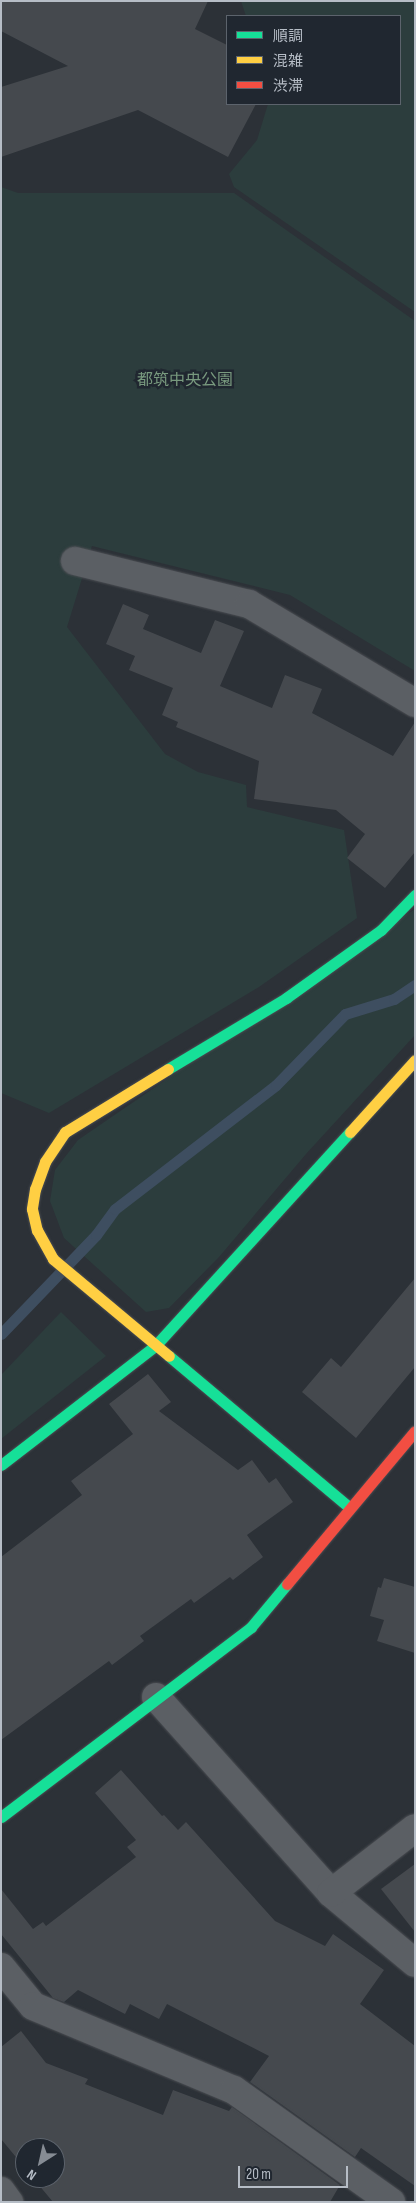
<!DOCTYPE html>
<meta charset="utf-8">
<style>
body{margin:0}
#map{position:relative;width:416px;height:2203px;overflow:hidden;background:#2c3137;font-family:"Sofia Sans Condensed","Noto Sans JP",sans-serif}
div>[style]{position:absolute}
.green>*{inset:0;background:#2c3d3d}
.stream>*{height:11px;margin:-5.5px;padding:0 5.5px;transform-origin:5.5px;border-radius:5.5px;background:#3e4e60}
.building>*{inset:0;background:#45494e}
.roads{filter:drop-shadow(0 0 1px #4a4d52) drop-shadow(0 0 1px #4a4d52)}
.street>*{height:28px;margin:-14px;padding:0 14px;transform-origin:14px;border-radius:14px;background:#5b5f64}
.fast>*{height:11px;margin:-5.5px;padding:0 5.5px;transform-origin:5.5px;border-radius:5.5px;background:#16e098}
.slow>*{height:11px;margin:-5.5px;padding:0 5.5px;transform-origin:5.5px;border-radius:5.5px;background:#ffcf43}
.jam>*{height:11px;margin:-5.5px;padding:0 5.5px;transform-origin:5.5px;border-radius:5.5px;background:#f24e42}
span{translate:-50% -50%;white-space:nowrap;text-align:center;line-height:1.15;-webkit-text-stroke:5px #202730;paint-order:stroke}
.park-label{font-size:16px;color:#78997e}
.frame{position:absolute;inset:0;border:2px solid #b6bdc6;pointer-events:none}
.legend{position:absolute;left:226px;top:15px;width:175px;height:90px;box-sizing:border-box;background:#202730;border:1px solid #5c636c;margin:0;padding:6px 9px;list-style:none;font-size:15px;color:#b6bdc6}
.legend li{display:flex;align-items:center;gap:10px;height:25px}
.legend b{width:25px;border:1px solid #5c636c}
.north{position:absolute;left:15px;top:2138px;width:50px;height:50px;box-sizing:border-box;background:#202730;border:1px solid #5c636c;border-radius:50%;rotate:215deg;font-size:14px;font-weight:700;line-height:20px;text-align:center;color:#b6bdc6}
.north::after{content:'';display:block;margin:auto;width:18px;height:22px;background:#868c94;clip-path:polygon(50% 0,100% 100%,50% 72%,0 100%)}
.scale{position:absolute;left:238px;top:2166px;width:110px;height:22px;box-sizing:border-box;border:2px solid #b6bdc6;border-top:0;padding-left:6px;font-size:15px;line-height:18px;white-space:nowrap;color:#b6bdc6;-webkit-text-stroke:4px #202730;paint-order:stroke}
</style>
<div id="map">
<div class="green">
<div style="clip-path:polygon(241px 1px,415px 1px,415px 312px,234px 187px,229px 174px,257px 140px,268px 104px,400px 104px,400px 16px,246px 16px)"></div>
<div style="clip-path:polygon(1px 187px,18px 193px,234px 193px,415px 321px,415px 671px,290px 595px,92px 546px,67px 627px,165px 754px,198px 772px,246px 785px,247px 807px,344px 830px,357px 918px,259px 987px,49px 1113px,1px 1093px)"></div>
<div style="clip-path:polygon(415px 909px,415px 1035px,306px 1154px,219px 1257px,169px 1308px,146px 1312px,64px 1238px,50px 1201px,55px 1170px,78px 1140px)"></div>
<div style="clip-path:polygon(61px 1312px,106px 1356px,1px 1439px,1px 1375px)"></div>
</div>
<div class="stream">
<div style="left:1px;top:1334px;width:137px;rotate:-46.2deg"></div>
<div style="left:96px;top:1235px;width:32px;rotate:-54deg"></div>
<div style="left:115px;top:1209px;width:203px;rotate:-37.6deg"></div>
<div style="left:276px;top:1085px;width:99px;rotate:-45.8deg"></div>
<div style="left:345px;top:1014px;width:51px;rotate:-17deg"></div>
<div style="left:394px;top:999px;width:25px;rotate:-34deg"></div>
</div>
<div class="building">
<div style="clip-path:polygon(1px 1px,208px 1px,195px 29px,227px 45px,227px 104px,256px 104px,228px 157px,138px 110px,1px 157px,1px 87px,68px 66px,1px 31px)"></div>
<div style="clip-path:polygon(123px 604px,149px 615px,143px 629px,201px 653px,215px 620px,244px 631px,220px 686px,272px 708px,285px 675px,322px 689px,312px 713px,393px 756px,415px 722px,415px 852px,385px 888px,347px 858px,365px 834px,336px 810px,254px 799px,259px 761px,176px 727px,178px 722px,162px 715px,173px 688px,129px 670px,135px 656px,106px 644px)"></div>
<div style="clip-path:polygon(415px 1278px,415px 1367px,356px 1438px,302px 1392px,331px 1358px,341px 1367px)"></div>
<div style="clip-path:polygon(148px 1374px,171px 1402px,159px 1411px,238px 1470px,252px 1460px,269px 1483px,276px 1478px,293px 1502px,247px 1535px,263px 1557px,233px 1580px,230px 1577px,194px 1603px,191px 1599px,140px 1636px,144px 1641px,112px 1665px,109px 1661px,1px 1740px,1px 1557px,82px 1495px,71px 1481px,133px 1434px,109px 1404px)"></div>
<div style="clip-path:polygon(384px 1578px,415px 1587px,415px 1653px,377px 1641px,384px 1620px,370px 1616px,378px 1587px,381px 1588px)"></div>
<div style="clip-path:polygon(121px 1770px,162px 1816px,164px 1815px,178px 1830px,186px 1822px,275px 1921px,325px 1946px,333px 1934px,384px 1970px,360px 2004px,415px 2046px,415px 2186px,361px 2148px,355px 2157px,250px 2082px,269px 2056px,167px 2004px,159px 2019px,130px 2004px,125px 2014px,78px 1990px,64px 2002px,53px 1998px,1px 1934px,1px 1889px,33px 1929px,43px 1922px,46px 1926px,136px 1857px,127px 1847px,136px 1840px,95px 1793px)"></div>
<div style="clip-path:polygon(415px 1864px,415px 1932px,381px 1889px)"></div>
<div style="clip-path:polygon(21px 2031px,46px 2063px,88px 2079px,85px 2084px,163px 2115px,173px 2090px,229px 2111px,232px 2107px,340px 2185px,330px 2202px,53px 2202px,33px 2178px,55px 2178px,55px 2148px,25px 2148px,25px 2168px,1px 2139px,1px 2047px)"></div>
</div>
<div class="roads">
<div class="street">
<div style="left:75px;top:561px;width:179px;rotate:13.9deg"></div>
<div style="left:249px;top:604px;width:193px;rotate:30.8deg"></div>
<div style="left:156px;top:1697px;width:263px;rotate:48.2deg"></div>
<div style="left:331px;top:1893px;width:109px;rotate:39.8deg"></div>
<div style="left:331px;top:1893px;width:106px;rotate:-37.7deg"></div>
<div style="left:1px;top:1967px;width:50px;rotate:50.6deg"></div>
<div style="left:33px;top:2006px;width:218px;rotate:22.7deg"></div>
<div style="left:234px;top:2090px;width:193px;rotate:35.5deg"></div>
<div style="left:1px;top:2191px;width:14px;rotate:54deg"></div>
</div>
<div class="fast">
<div style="left:168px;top:1069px;width:138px;rotate:-31deg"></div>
<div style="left:286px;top:998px;width:117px;rotate:-35.6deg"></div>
<div style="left:381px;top:930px;width:49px;rotate:-45.8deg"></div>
<div style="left:169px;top:1356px;width:236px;rotate:40deg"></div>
<div style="left:1px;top:1465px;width:196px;rotate:-37.7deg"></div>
<div style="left:156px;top:1345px;width:288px;rotate:-47.7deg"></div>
<div style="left:1px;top:1817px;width:314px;rotate:-37.2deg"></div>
<div style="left:251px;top:1627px;width:56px;rotate:-50.1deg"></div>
</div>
<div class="slow">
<div style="left:168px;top:1069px;width:121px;rotate:148.5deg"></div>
<div style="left:65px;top:1132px;width:36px;rotate:124deg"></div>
<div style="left:45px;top:1162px;width:29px;rotate:110deg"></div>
<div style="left:35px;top:1189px;width:20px;rotate:99deg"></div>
<div style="left:32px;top:1209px;width:22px;rotate:77deg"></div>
<div style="left:37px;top:1230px;width:33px;rotate:61deg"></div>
<div style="left:53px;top:1259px;width:151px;rotate:39.9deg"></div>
<div style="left:350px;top:1132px;width:97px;rotate:-47.9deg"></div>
</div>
<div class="jam">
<div style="left:287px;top:1584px;width:199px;rotate:-50.1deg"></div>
</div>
</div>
<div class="park-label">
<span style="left:185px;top:381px">都筑中央公園</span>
</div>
<div class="frame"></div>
<ul class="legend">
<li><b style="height:6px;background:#16e098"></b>順調</li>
<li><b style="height:6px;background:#ffcf43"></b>混雑</li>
<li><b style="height:6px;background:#f24e42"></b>渋滞</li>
</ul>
<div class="north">N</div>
<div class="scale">20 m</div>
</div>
